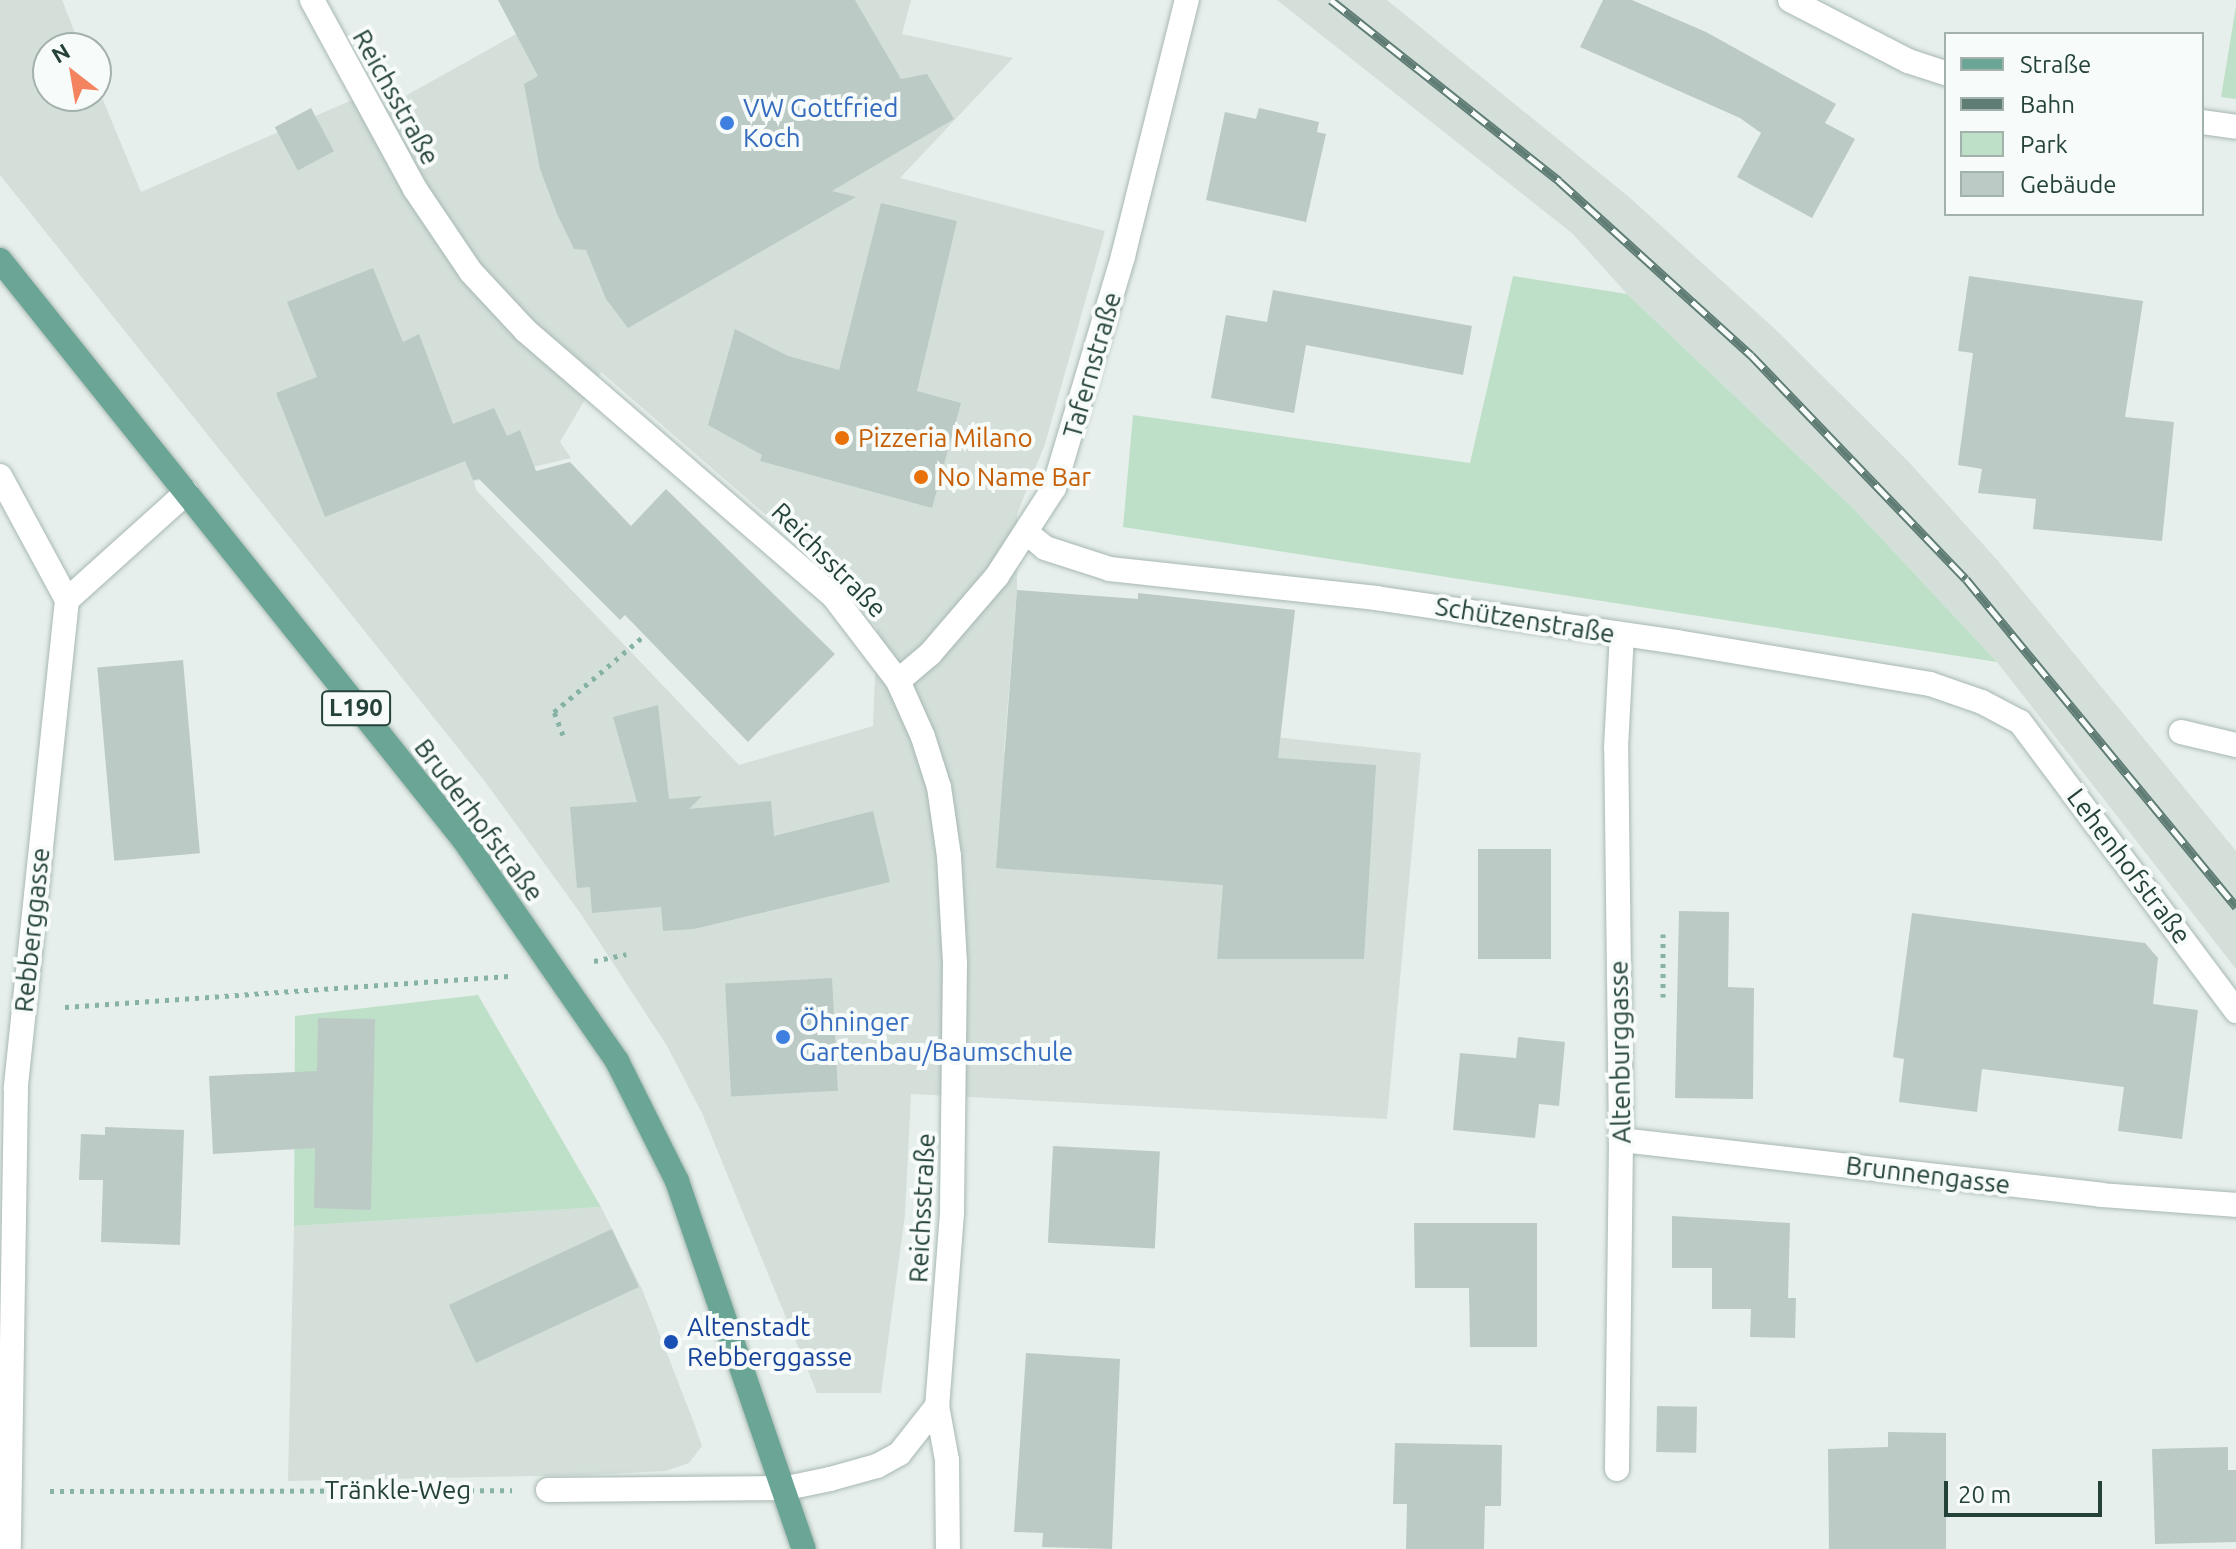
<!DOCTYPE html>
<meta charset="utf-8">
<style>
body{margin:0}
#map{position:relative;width:2236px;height:1549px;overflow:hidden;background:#e6efeb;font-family:Ubuntu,sans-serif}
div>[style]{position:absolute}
.built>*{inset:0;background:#d4dfda}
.green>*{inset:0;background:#bfe0c8}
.building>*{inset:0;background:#bbcac4;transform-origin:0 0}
.path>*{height:5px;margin-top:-2.5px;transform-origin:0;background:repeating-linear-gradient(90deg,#86b3a5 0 4px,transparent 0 10px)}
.roads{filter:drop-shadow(0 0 2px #a8b8b2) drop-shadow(0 0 2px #a8b8b2)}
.minor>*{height:24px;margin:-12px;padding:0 12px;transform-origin:12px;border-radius:12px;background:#fff}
.major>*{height:24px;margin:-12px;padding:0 12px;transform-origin:12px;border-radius:12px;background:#6aa596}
.rail>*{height:9px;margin-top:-4.5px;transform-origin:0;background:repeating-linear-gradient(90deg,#f7fbf9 0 18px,#5f7d75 0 36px);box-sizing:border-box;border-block:2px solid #5f7d75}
.dots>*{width:22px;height:22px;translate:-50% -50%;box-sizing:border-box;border:4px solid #f7fbf9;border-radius:50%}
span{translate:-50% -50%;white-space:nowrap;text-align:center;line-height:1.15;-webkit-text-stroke:8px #f7fbf9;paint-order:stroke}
.shield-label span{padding:2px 6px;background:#f7fbf9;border:2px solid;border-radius:6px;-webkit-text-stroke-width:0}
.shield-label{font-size:24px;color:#24423a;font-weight:700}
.street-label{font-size:26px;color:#24423a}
.shop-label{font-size:26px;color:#366cbe}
.left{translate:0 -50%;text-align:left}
.food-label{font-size:26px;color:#c56008}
.transit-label{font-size:26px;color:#164399}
.legend{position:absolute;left:1944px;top:32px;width:260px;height:184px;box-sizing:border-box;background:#f7fbf9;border:2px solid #a3b1ad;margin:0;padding:10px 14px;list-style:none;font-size:24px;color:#24423a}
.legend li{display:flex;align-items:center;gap:16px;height:40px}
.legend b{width:40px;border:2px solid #a3b1ad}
.north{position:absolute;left:32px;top:32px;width:80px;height:80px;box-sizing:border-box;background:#f7fbf9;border:2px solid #a3b1ad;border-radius:50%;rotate:329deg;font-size:22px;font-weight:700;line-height:32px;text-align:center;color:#24423a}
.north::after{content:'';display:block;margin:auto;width:28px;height:36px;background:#f4845f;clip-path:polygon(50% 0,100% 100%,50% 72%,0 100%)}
.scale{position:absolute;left:1944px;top:1481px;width:158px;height:36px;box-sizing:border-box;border:4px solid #24423a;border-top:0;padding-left:10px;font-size:24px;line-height:28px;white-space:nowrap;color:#24423a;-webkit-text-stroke:6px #f7fbf9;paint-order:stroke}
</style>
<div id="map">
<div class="built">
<div style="clip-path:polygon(evenodd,0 0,62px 0,81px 48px,48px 48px,48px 96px,96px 96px,96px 83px,141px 192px,361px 96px,373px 114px,577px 0,911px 0,902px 34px,1013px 58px,900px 178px,1105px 231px,1045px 444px,1017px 514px,1017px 590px,1004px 752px,1126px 762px,1130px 721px,1421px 753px,1387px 1119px,911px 1094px,905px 1215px,881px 1393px,817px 1393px,702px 1113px,667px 1046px,581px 914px,486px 783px,0 175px,0 0,601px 372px,826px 567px,877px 628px,873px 726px,739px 765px,476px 490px,474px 481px,571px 458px,560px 442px,601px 372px)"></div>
<div style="clip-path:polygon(1277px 0,1387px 0,1629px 197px,1774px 328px,1907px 460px,1999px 562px,2236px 851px,2236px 969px,1997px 662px,1853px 508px,1627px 294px,1573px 234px)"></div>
<div style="clip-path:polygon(601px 1207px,642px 1289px,694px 1423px,702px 1446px,689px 1463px,666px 1471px,585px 1475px,288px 1481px,294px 1226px)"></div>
</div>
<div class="green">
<div style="clip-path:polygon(2236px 6px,2236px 99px,2221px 97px)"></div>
<div style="clip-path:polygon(1513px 276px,1627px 294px,1853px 508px,1997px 662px,1123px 527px,1133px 415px,1470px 463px)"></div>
<div style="clip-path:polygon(478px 995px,601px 1207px,294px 1226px,295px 1016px)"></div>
</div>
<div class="building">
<div style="clip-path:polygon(498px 0,855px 0,901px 79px,927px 74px,954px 119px,832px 191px,856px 197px,628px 328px,606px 299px,586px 250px,574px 249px,557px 214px,540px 169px,524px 84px,538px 76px)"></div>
<div style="clip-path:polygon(1603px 0,1632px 0,1706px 32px,1836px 104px,1825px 123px,1855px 139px,1812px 218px,1737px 177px,1761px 133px,1740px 118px,1580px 47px)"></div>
<div style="left:311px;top:108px;width:49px;height:41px;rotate:62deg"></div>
<div style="clip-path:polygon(1259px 108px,1319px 122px,1317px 132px,1326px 134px,1306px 222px,1206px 200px,1225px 112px,1256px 119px)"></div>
<div style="clip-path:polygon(881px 203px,957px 221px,917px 391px,961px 403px,932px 508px,760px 461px,762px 455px,708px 425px,735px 329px,788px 356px,839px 370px)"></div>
<div style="clip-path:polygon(373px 268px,403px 342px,419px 334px,453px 424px,494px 408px,507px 436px,520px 430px,536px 471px,570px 462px,631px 526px,666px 489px,835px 654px,748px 742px,625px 615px,620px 620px,479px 479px,473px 480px,465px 461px,325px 517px,276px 393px,317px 377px,287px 302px)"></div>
<div style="clip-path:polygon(1969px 276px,2143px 301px,2125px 417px,2174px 422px,2162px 541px,2033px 529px,2036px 499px,1978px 493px,1982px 469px,1958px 465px,1973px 353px,1958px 351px)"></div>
<div style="clip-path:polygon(1273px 290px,1472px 326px,1463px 375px,1306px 345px,1294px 413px,1211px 398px,1226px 315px,1267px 322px)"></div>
<div style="clip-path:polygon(1017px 590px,1138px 599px,1138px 593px,1295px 610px,1278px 758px,1376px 765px,1364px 959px,1217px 959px,1223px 885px,996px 868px)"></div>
<div style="left:183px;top:660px;width:194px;height:86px;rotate:85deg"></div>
<div style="clip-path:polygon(658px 705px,669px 799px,702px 796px,689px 809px,771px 801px,774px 836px,873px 811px,890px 882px,694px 929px,663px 931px,661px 907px,592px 913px,590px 887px,577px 888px,570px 807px,637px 802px,613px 717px)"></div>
<div style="left:1478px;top:849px;width:73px;height:110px"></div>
<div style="clip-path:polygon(1679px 911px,1729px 912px,1728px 987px,1754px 988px,1753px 1099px,1675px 1098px)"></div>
<div style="clip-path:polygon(1912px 913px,2145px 943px,2158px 958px,2153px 1004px,2198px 1010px,2182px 1139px,2118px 1131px,2124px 1087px,1982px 1069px,1977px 1112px,1899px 1102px,1904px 1059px,1893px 1057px)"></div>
<div style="left:832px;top:978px;width:113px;height:107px;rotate:87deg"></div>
<div style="clip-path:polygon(318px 1018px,375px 1019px,371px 1210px,314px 1208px,315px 1148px,213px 1154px,209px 1076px,317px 1071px)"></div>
<div style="clip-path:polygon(1518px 1037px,1565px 1042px,1559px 1106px,1539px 1104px,1535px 1138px,1453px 1130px,1460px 1053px,1516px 1058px)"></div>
<div style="clip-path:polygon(105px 1127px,184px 1130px,180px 1245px,101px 1242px,103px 1180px,79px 1180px,81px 1134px,105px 1135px)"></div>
<div style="left:1053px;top:1146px;width:107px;height:97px;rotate:3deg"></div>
<div style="clip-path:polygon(1672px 1216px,1790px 1223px,1788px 1298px,1796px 1298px,1795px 1338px,1750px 1337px,1751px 1309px,1712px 1309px,1712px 1268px,1672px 1268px)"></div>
<div style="clip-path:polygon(1414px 1223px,1537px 1223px,1537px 1347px,1470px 1347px,1469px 1288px,1415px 1288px)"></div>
<div style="left:612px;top:1229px;width:64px;height:180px;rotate:65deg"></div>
<div style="clip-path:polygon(1026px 1353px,1120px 1359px,1112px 1549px,1042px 1547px,1043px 1533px,1014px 1532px)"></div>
<div style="left:1657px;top:1406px;width:40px;height:46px;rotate:1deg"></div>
<div style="clip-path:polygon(1888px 1432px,1946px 1433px,1946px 1549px,1829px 1549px,1828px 1449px,1888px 1447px)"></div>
<div style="clip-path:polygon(1395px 1443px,1502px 1445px,1501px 1506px,1485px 1506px,1484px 1549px,1406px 1549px,1407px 1504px,1393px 1504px)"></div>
<div style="clip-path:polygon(2228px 1447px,2228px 1470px,2236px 1470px,2236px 1542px,2155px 1544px,2152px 1449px)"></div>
</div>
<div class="path">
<div style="left:563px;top:735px;width:25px;rotate:-111deg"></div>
<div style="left:554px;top:712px;width:119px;rotate:-40.2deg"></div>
<div style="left:594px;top:961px;width:33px;rotate:-12deg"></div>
<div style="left:1663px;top:997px;width:63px;rotate:-90deg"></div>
<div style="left:65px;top:1007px;width:445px;rotate:-4deg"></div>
<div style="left:50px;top:1491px;width:462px;rotate:-0.1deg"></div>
</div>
<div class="roads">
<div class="minor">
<div style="left:312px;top:0;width:215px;rotate:61.4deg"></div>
<div style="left:415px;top:189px;width:100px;rotate:56deg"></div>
<div style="left:471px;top:272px;width:81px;rotate:47deg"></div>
<div style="left:526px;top:331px;width:407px;rotate:40.8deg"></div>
<div style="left:834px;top:597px;width:106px;rotate:52.7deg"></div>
<div style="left:898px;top:681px;width:61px;rotate:65.9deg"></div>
<div style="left:923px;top:737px;width:52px;rotate:72.3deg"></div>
<div style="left:939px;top:787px;width:70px;rotate:81.8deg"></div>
<div style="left:949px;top:856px;width:107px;rotate:86.8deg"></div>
<div style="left:955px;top:963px;width:250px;rotate:90.7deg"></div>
<div style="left:952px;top:1213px;width:194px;rotate:94.4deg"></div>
<div style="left:937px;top:1406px;width:55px;rotate:79.5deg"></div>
<div style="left:947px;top:1460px;width:89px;rotate:89.4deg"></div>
<div style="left:1790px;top:0;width:133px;rotate:27.3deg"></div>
<div style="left:1908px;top:61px;width:40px;rotate:18deg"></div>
<div style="left:2202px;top:122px;width:34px;rotate:8deg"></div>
<div style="left:0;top:476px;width:141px;rotate:61.6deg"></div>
<div style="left:67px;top:600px;width:492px;rotate:96deg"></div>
<div style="left:16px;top:1089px;width:460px;rotate:90.9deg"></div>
<div style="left:1028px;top:534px;width:22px;rotate:39deg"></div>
<div style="left:1045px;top:548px;width:68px;rotate:17.9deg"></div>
<div style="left:1110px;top:569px;width:268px;rotate:6.2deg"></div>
<div style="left:1376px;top:598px;width:304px;rotate:8.3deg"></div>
<div style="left:1677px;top:642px;width:256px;rotate:9.4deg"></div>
<div style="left:1930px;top:684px;width:55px;rotate:19.1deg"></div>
<div style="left:1982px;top:702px;width:43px;rotate:27.8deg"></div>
<div style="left:2020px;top:722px;width:361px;rotate:53.2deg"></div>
<div style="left:67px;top:600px;width:161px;rotate:-42deg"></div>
<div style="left:898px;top:681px;width:42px;rotate:-40.2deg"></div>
<div style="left:930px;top:654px;width:103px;rotate:-49.3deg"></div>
<div style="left:997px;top:576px;width:105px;rotate:-57.1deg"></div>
<div style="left:1054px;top:488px;width:242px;rotate:-73.4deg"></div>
<div style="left:1123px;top:256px;width:264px;rotate:-76deg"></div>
<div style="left:2181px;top:732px;width:57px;rotate:13.3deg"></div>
<div style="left:1621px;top:1140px;width:483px;rotate:6.5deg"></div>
<div style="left:2101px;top:1195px;width:135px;rotate:4.2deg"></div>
<div style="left:1617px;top:1469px;width:329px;rotate:-89.3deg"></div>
<div style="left:1621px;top:1140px;width:392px;rotate:-90.7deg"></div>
<div style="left:1616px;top:748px;width:113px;rotate:-87deg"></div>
<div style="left:548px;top:1490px;width:239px;rotate:-0.5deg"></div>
<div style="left:787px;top:1488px;width:44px;rotate:-11.8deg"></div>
<div style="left:830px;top:1479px;width:49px;rotate:-15.5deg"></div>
<div style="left:877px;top:1466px;width:26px;rotate:-29deg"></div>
<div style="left:900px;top:1453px;width:60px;rotate:-51.8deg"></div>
</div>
<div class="major">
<div style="left:0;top:260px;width:743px;rotate:51.34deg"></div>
<div style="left:464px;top:840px;width:269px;rotate:55.3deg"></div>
<div style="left:617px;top:1061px;width:134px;rotate:63.4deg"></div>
<div style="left:677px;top:1181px;width:389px;rotate:71deg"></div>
</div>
</div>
<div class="rail">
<div style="left:1331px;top:0;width:291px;rotate:38.4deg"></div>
<div style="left:1559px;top:181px;width:259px;rotate:42.2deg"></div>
<div style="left:1751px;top:355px;width:310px;rotate:46.2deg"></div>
<div style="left:1966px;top:579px;width:425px;rotate:50.5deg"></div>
</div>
<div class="dots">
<div style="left:727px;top:123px;background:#3f7fe0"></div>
<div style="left:842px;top:438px;background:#e8710a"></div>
<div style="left:921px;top:477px;background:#e8710a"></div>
<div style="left:783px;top:1037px;background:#3f7fe0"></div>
<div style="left:671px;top:1342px;background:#1a4fb4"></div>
</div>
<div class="shield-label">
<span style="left:356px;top:708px">L190</span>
</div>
<div class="street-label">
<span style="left:396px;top:97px;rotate:61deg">Reichsstraße</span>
<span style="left:1092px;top:365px;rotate:-74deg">Tafernstraße</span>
<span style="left:829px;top:560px;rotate:45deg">Reichsstraße</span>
<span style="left:1525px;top:620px;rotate:9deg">Schützenstraße</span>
<span style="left:479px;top:820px;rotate:53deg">Bruderhofstraße</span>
<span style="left:2129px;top:866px;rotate:53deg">Lehenhofstraße</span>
<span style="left:32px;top:930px;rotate:-84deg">Rebberggasse</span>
<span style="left:1620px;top:1052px;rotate:-91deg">Altenburggasse</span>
<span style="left:1928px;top:1175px;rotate:7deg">Brunnengasse</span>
<span style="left:922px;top:1208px;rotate:-87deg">Reichsstraße</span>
<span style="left:398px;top:1490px">Tränkle-Weg</span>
</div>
<div class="shop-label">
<span class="left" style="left:743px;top:123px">VW Gottfried<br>Koch</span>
<span class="left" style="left:799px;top:1037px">Öhninger<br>Gartenbau/Baumschule</span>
</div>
<div class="food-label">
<span class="left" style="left:858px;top:438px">Pizzeria Milano</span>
<span class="left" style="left:937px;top:477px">No Name Bar</span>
</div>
<div class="transit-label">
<span class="left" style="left:687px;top:1342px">Altenstadt<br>Rebberggasse</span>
</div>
<ul class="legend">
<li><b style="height:10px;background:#6aa596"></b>Straße</li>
<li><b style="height:10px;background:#5f7d75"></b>Bahn</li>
<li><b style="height:22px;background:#bfe0c8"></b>Park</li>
<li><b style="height:22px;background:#bbcac4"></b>Gebäude</li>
</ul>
<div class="north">N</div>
<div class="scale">20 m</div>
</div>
